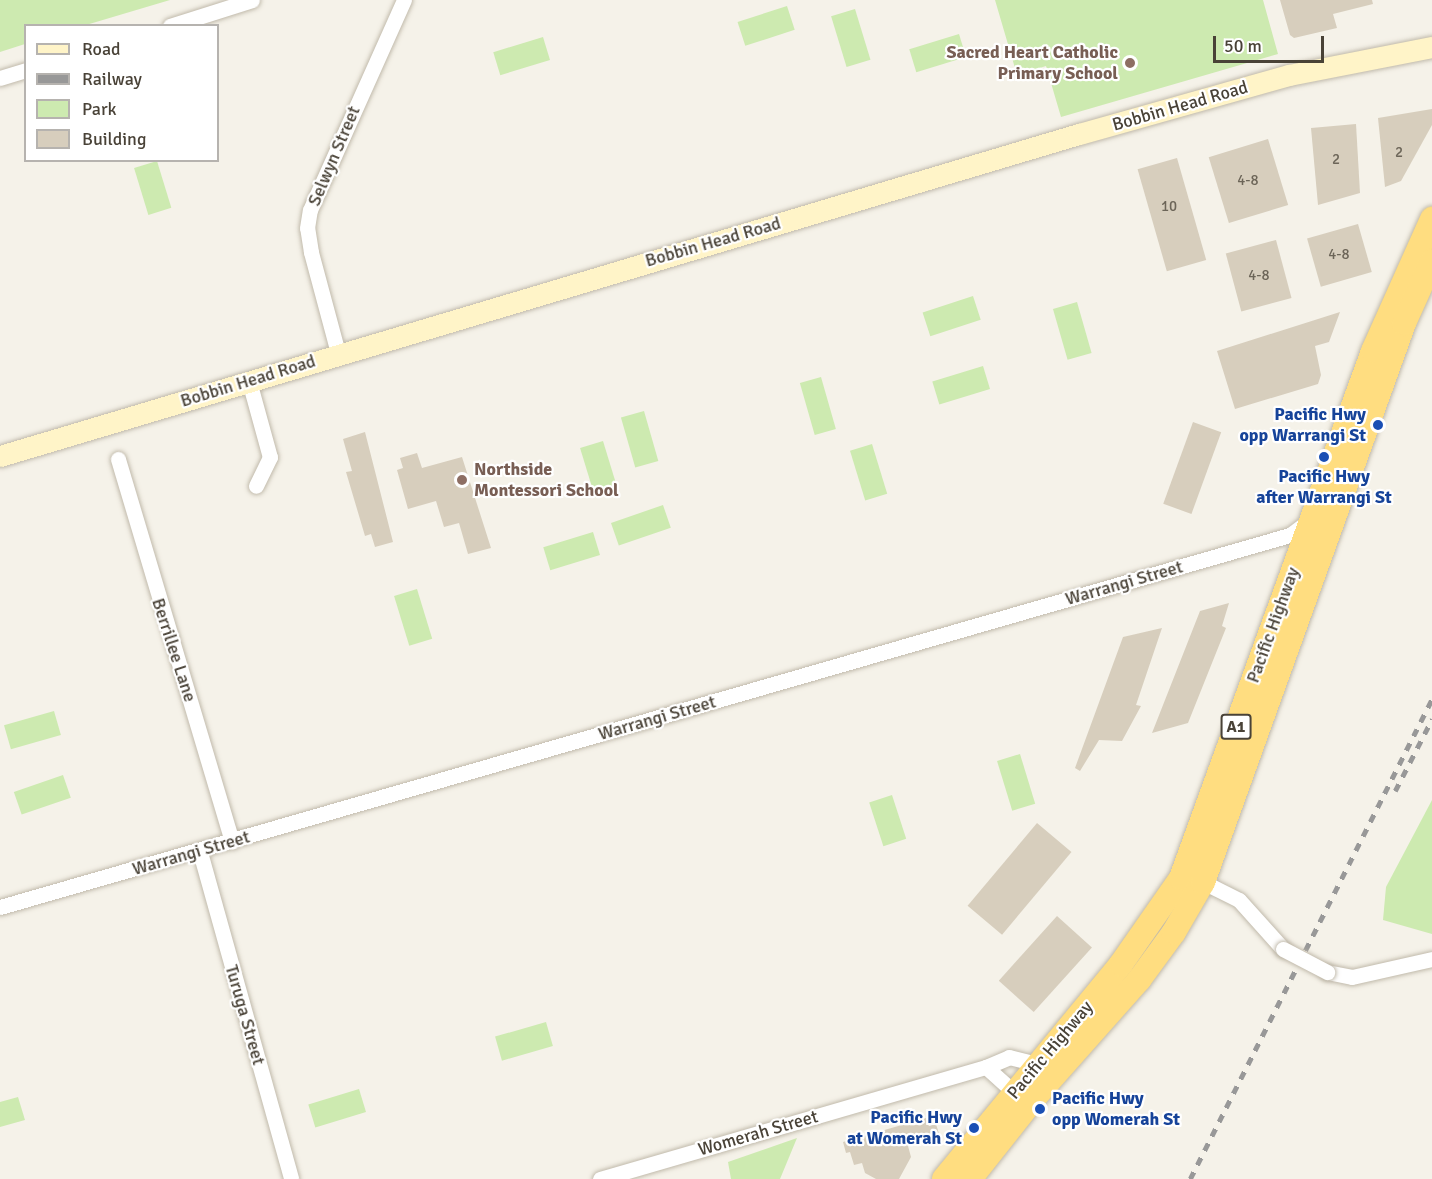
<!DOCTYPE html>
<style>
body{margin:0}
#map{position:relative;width:1432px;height:1179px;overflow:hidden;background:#f5f2e9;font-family:Signika,sans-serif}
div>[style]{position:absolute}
.green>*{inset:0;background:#cdeab0;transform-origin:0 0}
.building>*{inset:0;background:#d7cebd;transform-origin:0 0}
.roads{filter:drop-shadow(0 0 2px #c1baab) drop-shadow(0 0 2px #c1baab)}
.minor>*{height:15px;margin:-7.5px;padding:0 7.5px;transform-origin:7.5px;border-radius:7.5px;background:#fff}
.secondary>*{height:21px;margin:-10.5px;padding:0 10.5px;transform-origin:10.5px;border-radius:10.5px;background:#fff4c8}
.trunk>*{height:24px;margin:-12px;padding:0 12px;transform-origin:12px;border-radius:12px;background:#ffdd80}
.rail>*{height:4.5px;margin-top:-2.25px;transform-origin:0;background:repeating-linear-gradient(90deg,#989898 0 8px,transparent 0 16px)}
.bridges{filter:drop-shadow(0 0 2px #c1baab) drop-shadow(0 0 2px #c1baab)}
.minor-bridge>*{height:15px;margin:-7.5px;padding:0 7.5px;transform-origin:7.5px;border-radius:7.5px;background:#fff}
.dots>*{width:16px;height:16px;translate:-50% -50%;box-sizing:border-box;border:3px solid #fff;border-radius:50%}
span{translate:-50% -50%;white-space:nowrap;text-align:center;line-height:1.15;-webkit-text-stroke:4.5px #fff;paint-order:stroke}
.number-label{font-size:15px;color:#6c6558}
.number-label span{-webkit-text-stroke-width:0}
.shield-label span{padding:2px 4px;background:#fff;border:2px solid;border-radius:4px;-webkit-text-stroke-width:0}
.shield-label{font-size:16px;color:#494237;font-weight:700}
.education-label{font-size:18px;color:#785e54;font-weight:700}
.right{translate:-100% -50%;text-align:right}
.left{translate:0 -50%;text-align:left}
.street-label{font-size:18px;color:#494237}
.transit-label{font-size:18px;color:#164399;font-weight:700}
.legend{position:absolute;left:24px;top:24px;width:195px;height:138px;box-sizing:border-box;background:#fff;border:2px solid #b6b3af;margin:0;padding:8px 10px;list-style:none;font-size:18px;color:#494237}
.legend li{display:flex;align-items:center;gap:12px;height:30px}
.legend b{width:30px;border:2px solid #b6b3af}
.scale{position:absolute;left:1213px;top:36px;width:111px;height:27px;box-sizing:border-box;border:3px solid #494237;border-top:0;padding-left:8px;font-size:18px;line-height:21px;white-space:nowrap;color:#494237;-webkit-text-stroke:4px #fff;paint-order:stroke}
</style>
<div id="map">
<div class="green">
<div style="clip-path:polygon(0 0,170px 0,86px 25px,26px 26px,25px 44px,0 52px)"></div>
<div style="clip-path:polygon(995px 0,1263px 0,1278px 54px,1061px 117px,1046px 66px,1017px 75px)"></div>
<div style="left:787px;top:6px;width:25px;height:52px;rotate:72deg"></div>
<div style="left:855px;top:9px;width:53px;height:25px;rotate:73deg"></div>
<div style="left:959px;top:34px;width:24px;height:52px;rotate:73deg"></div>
<div style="left:543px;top:37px;width:24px;height:52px;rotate:73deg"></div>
<div style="left:157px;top:161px;width:49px;height:24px;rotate:73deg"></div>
<div style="left:973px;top:296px;width:25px;height:53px;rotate:72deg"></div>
<div style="left:1077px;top:302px;width:53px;height:25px;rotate:74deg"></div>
<div style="left:983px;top:366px;width:24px;height:53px;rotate:73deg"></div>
<div style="left:821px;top:377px;width:54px;height:22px;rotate:74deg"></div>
<div style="left:644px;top:411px;width:52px;height:24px;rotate:74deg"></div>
<div style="left:603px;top:441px;width:52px;height:24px;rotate:73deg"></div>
<div style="left:872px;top:444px;width:52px;height:23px;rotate:73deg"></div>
<div style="left:663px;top:505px;width:24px;height:55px;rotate:71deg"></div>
<div style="left:593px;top:532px;width:24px;height:52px;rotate:73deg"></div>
<div style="left:417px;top:589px;width:52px;height:24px;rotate:73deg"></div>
<div style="left:54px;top:711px;width:25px;height:52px;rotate:74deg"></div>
<div style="left:1020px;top:754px;width:52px;height:24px;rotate:73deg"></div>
<div style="left:63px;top:775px;width:24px;height:52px;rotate:71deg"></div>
<div style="left:892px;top:795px;width:46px;height:24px;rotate:72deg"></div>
<div style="clip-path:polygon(1432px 800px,1432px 934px,1383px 920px,1386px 887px)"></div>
<div style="left:546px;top:1022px;width:25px;height:53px;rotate:74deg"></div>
<div style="left:359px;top:1089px;width:24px;height:53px;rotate:73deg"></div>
<div style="clip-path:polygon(18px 1097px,25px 1120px,0 1127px,0 1102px)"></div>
<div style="clip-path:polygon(797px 1138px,780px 1179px,731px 1179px,728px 1162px)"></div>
</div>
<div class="building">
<div style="clip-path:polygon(1280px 0,1372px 0,1373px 4px,1333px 14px,1337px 28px,1294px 38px,1290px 35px)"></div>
<div style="clip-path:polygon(1432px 109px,1432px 125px,1401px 181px,1385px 187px,1378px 118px)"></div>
<div style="clip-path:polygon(1356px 124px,1360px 193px,1318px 205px,1311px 128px)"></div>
<div style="left:1268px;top:139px;width:69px;height:62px;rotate:73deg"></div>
<div style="left:1177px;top:158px;width:106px;height:41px;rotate:74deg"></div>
<div style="left:1358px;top:224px;width:50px;height:53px;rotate:74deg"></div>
<div style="left:1276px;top:240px;width:60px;height:52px;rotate:75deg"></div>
<div style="clip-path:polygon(1340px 312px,1329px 342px,1315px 346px,1321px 375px,1318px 384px,1235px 409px,1217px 351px)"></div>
<div style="left:1193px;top:422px;width:30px;height:87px;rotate:20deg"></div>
<div style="clip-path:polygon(365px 432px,393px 542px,375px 547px,371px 534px,365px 536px,346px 472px,352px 471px,343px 439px)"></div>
<div style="clip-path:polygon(417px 453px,422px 468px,462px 457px,491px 548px,468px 554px,459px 523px,444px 527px,436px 501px,408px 509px,397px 470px,403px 468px,400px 458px)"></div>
<div style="clip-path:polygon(1229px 603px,1222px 626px,1226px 628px,1188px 723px,1152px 733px,1200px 611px)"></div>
<div style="clip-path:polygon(1162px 628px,1136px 705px,1141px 706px,1122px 741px,1099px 740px,1080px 771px,1075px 768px,1123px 637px)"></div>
<div style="left:1037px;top:823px;width:45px;height:108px;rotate:40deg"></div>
<div style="left:1057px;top:916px;width:47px;height:87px;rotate:42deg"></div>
<div style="clip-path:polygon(926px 1118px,929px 1126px,936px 1124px,940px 1137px,908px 1146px,911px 1157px,899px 1179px,876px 1179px,865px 1173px,862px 1163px,854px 1165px,850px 1152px,846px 1153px,843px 1142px)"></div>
</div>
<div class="roads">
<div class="minor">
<div style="left:170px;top:26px;width:86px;rotate:-17.6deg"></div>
<div style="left:0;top:78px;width:27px;rotate:-17deg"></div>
<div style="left:338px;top:353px;width:105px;rotate:-105deg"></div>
<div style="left:311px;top:252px;width:24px;rotate:-99deg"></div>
<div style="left:307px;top:228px;width:18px;rotate:-81deg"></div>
<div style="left:310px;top:210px;width:230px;rotate:-65.9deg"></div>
<div style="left:249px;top:381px;width:79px;rotate:74.6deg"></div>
<div style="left:270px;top:457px;width:32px;rotate:116deg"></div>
<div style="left:118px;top:459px;width:399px;rotate:73.4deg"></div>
<div style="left:200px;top:852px;width:339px;rotate:74.4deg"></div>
<div style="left:1203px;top:882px;width:40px;rotate:26.6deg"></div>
<div style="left:1239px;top:900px;width:66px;rotate:48.1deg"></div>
<div style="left:0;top:907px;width:1343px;rotate:-16.09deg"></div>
<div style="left:1290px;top:535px;width:25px;rotate:-37deg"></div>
<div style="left:1327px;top:972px;width:25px;rotate:11deg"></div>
<div style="left:1352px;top:977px;width:82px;rotate:-12.7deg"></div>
<div style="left:986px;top:1067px;width:39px;rotate:42deg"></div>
<div style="left:600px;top:1179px;width:402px;rotate:-16.2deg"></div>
<div style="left:986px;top:1067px;width:25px;rotate:-23deg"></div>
<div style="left:1009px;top:1057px;width:30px;rotate:14deg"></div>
</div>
<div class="secondary">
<div style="left:0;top:456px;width:1126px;rotate:-16.62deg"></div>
<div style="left:1079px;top:134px;width:218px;rotate:-15.7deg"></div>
<div style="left:1289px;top:75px;width:146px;rotate:-11.1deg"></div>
</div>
<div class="trunk">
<div style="left:944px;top:1179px;width:278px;rotate:-50.5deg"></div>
<div style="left:1121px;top:964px;width:105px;rotate:-55.1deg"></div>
<div style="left:1181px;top:878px;width:561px;rotate:-69.98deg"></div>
<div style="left:1373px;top:351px;width:145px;rotate:-65.9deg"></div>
<div style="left:970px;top:1179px;width:105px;rotate:-51.6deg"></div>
<div style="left:1035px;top:1097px;width:157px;rotate:-48.4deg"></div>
<div style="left:1139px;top:980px;width:59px;rotate:-53.9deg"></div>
<div style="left:1174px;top:932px;width:58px;rotate:-59.9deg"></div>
<div style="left:1203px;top:882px;width:594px;rotate:-70.22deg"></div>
<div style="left:1404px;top:323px;width:68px;rotate:-65.7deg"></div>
</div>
</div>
<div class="rail">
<div style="left:1395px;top:791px;width:81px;rotate:-62.8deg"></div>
<div style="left:1190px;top:1179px;width:538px;rotate:-63.24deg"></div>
</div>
<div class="bridges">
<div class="minor-bridge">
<div style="left:1283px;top:949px;width:50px;rotate:27.6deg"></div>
</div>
</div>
<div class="dots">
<div style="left:1130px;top:63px;background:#8d6e63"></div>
<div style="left:1378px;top:425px;background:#1a4fb4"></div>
<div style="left:1324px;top:457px;background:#1a4fb4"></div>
<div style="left:462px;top:480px;background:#8d6e63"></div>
<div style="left:1040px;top:1109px;background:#1a4fb4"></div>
<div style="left:974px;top:1128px;background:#1a4fb4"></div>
</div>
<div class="number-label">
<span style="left:1399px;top:153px">2</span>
<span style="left:1336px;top:160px">2</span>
<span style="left:1248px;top:181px">4-8</span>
<span style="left:1169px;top:207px">10</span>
<span style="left:1339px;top:255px">4-8</span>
<span style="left:1259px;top:276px">4-8</span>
</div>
<div class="shield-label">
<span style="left:1236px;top:727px">A1</span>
</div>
<div class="education-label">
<span class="right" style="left:1118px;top:63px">Sacred Heart Catholic<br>Primary School</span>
<span class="left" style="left:474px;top:480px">Northside<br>Montessori School</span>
</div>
<div class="street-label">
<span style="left:1180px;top:106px;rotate:-16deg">Bobbin Head Road</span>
<span style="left:334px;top:156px;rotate:-67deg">Selwyn Street</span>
<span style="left:713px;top:242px;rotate:-16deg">Bobbin Head Road</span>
<span style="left:248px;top:381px;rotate:-17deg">Bobbin Head Road</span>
<span style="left:1124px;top:583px;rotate:-16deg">Warrangi Street</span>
<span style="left:1273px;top:625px;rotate:-70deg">Pacific Highway</span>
<span style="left:174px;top:650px;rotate:72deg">Berrillee Lane</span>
<span style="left:657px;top:718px;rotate:-16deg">Warrangi Street</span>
<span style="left:191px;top:853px;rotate:-16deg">Warrangi Street</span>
<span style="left:245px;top:1015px;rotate:74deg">Turuga Street</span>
<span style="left:1050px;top:1050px;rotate:-50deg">Pacific Highway</span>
<span style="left:758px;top:1133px;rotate:-16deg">Womerah Street</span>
</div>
<div class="transit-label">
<span class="right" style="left:1366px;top:425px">Pacific Hwy<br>opp Warrangi St</span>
<span style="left:1324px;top:487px">Pacific Hwy<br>after Warrangi St</span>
<span class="left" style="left:1052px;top:1109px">Pacific Hwy<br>opp Womerah St</span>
<span class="right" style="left:962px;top:1128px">Pacific Hwy<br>at Womerah St</span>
</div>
<ul class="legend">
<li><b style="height:8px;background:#fff4c8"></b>Road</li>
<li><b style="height:8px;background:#989898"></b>Railway</li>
<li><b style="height:16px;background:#cdeab0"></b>Park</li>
<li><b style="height:16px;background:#d7cebd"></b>Building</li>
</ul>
<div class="scale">50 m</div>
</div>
